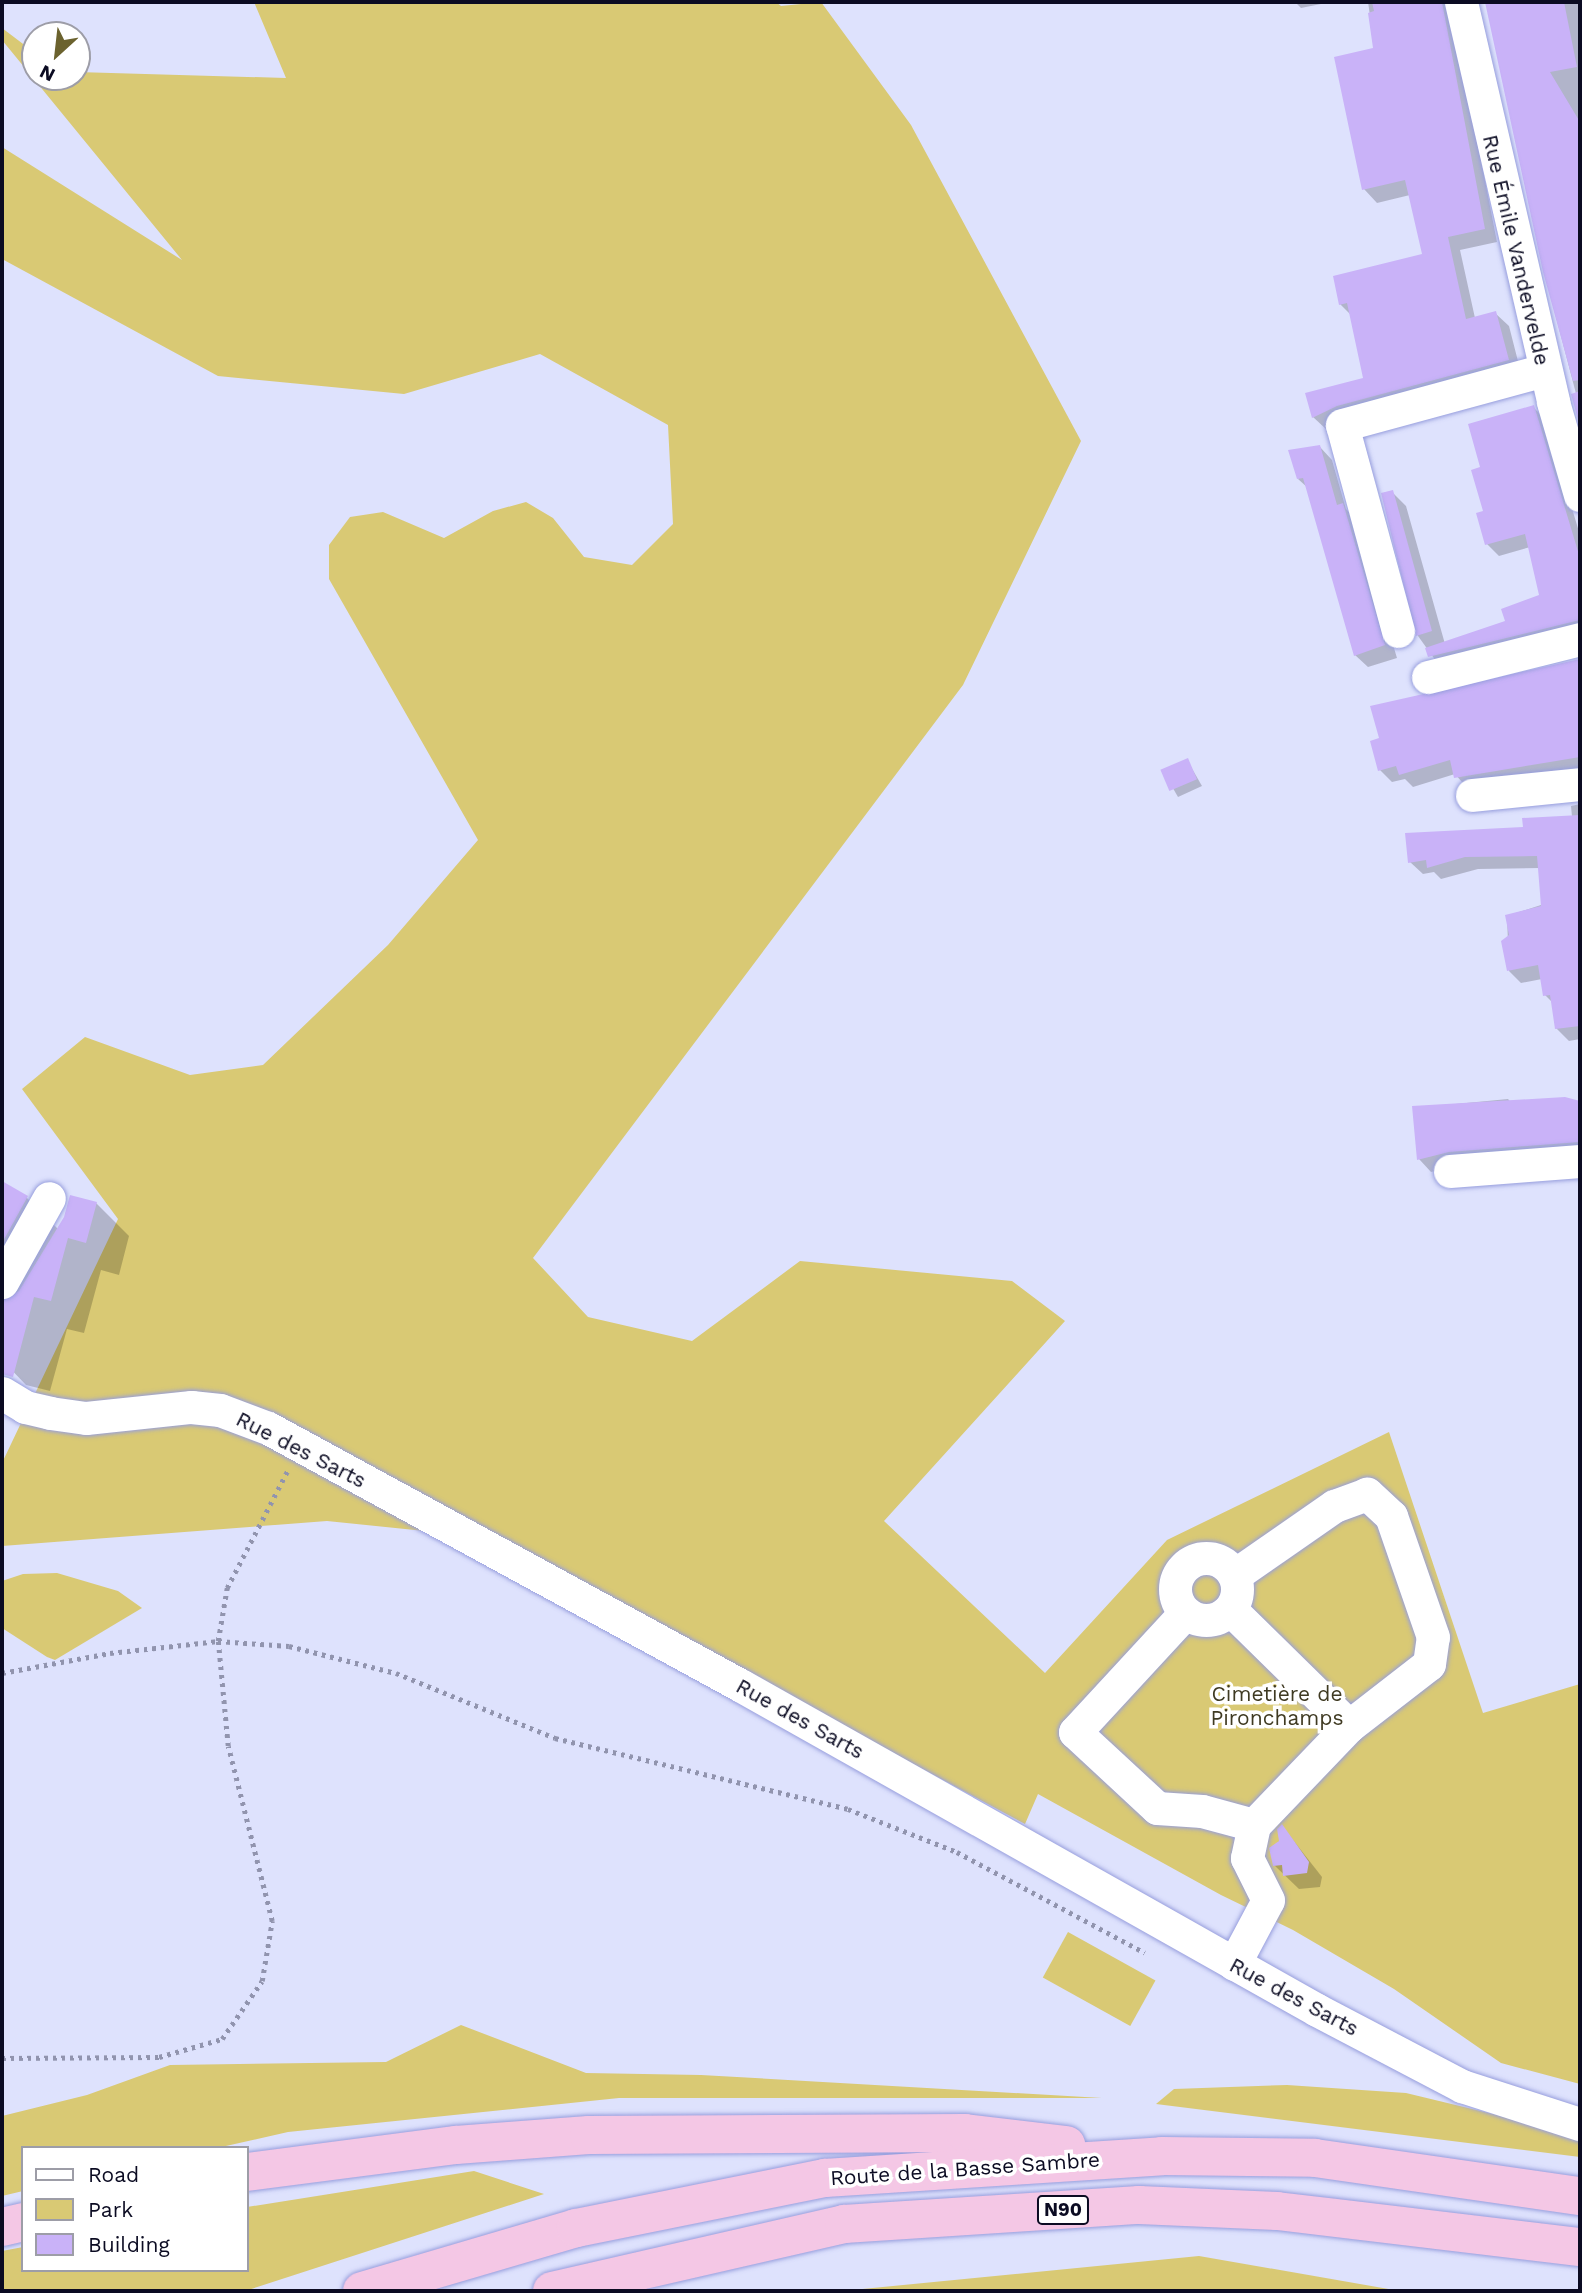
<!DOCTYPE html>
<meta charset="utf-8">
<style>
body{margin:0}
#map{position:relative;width:1582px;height:2293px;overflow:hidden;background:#dee2fd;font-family:"Work Sans",sans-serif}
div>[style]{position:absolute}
.green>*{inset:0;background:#d9c974;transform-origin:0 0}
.shadow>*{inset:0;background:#0003}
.building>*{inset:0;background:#c9b2f8;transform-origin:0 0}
.path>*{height:4.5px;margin-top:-2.25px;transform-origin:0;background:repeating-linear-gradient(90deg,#9194ae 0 3.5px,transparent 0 8.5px)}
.roads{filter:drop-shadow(0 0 2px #979edd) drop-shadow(0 0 2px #979edd)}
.minor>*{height:33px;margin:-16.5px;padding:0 16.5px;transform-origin:16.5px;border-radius:16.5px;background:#fff}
.minor>.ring{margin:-16.5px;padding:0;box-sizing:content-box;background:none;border:33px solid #fff;border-radius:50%}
.highway>*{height:38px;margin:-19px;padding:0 19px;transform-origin:19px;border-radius:19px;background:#f4c7e5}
span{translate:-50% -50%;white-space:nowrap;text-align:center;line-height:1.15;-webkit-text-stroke:7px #fff;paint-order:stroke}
.shield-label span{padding:2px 5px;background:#fff;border:2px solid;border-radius:5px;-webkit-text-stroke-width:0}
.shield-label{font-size:19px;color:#0b0b22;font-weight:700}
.street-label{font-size:21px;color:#0b0b22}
.park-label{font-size:21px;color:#3f3a22}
.frame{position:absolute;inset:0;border:4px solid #0b0b22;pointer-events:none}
.legend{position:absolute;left:21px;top:2146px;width:228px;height:126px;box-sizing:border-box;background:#fff;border:2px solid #9d9da7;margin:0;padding:9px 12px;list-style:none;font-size:21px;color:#0b0b22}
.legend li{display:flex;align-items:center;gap:14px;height:35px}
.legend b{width:35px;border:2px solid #9d9da7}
.north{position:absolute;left:21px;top:21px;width:70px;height:70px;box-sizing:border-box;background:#fff;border:2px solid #9d9da7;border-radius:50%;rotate:207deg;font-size:19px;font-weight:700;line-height:28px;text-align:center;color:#0b0b22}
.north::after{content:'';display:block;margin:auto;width:24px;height:32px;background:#6b622e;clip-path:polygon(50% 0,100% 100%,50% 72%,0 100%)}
</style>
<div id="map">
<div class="green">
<div style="clip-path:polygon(254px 2px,776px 2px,781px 6px,821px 2px,911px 125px,1081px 441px,963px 685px,533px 1258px,588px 1317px,692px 1341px,800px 1261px,1012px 1281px,1065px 1321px,884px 1521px,1045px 1673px,1167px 1540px,1389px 1432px,1483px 1713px,1580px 1684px,1580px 2084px,1501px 2063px,1394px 1989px,1293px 1930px,1221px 1895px,1038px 1794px,1025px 1824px,493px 1538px,327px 1521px,2px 1546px,2px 1463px,118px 1219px,22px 1089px,85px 1037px,190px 1075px,263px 1065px,388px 945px,478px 840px,329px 579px,329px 545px,350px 517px,383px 512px,444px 538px,493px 511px,526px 502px,553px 518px,584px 557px,632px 565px,673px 524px,668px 425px,540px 354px,404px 394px,218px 376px,2px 259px,2px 147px,182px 260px,2px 40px,2px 28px,35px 53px,35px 77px,77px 77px,77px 72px,286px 78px)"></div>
<div style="clip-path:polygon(57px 1573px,118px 1591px,142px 1608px,55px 1660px,47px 1657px,2px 1628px,2px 1581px,23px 1574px)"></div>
<div style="left:1068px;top:1932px;width:100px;height:52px;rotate:29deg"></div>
<div style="clip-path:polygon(461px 2025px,586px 2073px,701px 2075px,1102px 2098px,619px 2098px,288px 2132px,217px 2148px,23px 2148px,23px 2191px,2px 2196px,2px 2116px,87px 2095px,170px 2065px,386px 2062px)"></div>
<div style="clip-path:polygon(1287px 2085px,1406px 2093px,1580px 2135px,1580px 2157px,1156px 2104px,1174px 2089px)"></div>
<div style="clip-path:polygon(474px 2171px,544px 2194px,245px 2291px,2px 2291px,2px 2251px,23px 2247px,23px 2270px,247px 2270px,247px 2207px)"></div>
<div style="clip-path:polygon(1199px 2256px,1400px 2291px,842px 2291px)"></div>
</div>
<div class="shadow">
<div style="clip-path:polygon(1295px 2px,1326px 2px,1326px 3px,1301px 8px)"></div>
<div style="clip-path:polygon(1368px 2px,1461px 2px,1474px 124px,1497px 242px,1460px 250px,1475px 318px,1495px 313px,1509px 326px,1521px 373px,1327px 430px,1313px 417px,1365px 379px,1351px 315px,1340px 304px,1424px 256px,1410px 195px,1377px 203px,1364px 189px,1375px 50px)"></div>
<div style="clip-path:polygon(1487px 2px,1580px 2px,1580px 409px,1544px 271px)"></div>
<div style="clip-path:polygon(1533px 407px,1545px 419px,1580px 535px,1580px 633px,1441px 668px,1418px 636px,1383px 495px,1392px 492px,1406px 506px,1445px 644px,1507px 623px,1541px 596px,1530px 547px,1499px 556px,1487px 544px,1483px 468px)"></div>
<div style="clip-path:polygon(1320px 447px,1332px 460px,1346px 509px,1355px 518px,1397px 658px,1368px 667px,1355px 655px,1308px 488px,1298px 479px)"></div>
<div style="clip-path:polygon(1580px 660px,1580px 778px,1468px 789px,1455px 774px,1413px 787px,1405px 779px,1392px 782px,1380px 770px,1381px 739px,1372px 708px)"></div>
<div style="clip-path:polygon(1187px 760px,1202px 786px,1178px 797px,1163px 771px)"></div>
<div style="clip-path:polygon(1580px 804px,1580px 1039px,1569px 1041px,1556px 1028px,1553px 1003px,1545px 995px,1542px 979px,1521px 983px,1509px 971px,1507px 916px,1544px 904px,1540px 868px,1478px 869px,1441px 879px,1434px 872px,1423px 874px,1410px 862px,1572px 817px,1571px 806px)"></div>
<div style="clip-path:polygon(1508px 1099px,1513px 1105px,1565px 1099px,1580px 1103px,1580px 1154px,1462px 1164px,1431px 1172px,1419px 1159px,1414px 1108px)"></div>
<div style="clip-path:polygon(2px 1183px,27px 1198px,58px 1229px,96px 1203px,129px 1236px,119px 1275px,101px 1270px,84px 1333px,67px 1329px,50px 1391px,26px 1385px,2px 1360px)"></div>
<div style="clip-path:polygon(1282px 1826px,1322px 1877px,1320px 1887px,1299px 1889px,1274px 1865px)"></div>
</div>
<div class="building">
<div style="clip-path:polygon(1372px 2px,1442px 2px,1485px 229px,1448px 237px,1466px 319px,1496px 311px,1509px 360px,1337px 406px,1312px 418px,1305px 393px,1363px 378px,1347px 303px,1339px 305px,1333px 276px,1422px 254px,1405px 180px,1362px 190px,1334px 57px,1373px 48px,1368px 13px,1374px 11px)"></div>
<div style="clip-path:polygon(1485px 2px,1564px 2px,1577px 67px,1550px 72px,1580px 122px,1580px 380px,1573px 381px,1543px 272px)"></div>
<div style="clip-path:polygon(1580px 391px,1580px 427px,1571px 394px)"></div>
<div style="clip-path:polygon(1534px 405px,1580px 558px,1580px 620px,1428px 657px,1425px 648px,1505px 621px,1501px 609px,1539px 595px,1525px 534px,1485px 545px,1476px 513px,1483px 511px,1471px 470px,1480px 467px,1468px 424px)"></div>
<div style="clip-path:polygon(1320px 445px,1337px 505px,1343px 503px,1385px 645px,1354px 656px,1303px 478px,1297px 479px,1288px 450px)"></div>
<div style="clip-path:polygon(1393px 490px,1432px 631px,1416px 636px,1381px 493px)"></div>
<div style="clip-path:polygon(1580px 659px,1580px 757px,1454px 778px,1450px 760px,1399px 775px,1396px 766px,1378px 771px,1370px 741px,1379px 738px,1370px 706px)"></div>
<div style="left:1188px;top:758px;width:23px;height:30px;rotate:67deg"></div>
<div style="clip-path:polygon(1580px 815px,1580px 1026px,1555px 1029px,1550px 995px,1543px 996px,1538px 965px,1507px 971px,1501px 941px,1509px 935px,1505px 915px,1541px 906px,1537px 856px,1465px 857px,1427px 868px,1426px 860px,1408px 863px,1405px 833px,1523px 827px,1522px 818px)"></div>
<div style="clip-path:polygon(1565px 1097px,1580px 1101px,1580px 1142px,1449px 1152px,1417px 1160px,1412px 1106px)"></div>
<div style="clip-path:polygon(2px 1181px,28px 1196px,2px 1243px)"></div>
<div style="clip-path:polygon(70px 1195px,97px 1202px,86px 1243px,68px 1238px,51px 1301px,34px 1297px,13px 1377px,2px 1374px,2px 1301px,19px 1291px,64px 1217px)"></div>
<div style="clip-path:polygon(1282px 1824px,1309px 1862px,1307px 1873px,1283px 1876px,1282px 1865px,1273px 1866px,1269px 1848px,1279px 1841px,1277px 1829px)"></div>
</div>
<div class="path">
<div style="left:2px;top:1673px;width:110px;rotate:-10.5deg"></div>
<div style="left:110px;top:1653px;width:109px;rotate:-6.3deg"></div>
<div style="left:218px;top:1641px;width:71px;rotate:4deg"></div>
<div style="left:289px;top:1646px;width:110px;rotate:14.2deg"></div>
<div style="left:396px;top:1673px;width:172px;rotate:22.2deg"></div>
<div style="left:555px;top:1738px;width:301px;rotate:13.6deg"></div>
<div style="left:848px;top:1809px;width:117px;rotate:21.5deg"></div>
<div style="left:957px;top:1852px;width:213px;rotate:28.2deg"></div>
<div style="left:2px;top:2058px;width:157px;rotate:-0.4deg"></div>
<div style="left:159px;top:2057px;width:66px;rotate:-15.9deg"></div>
<div style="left:222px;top:2039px;width:70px;rotate:-55.4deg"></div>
<div style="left:262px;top:1981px;width:61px;rotate:-80.5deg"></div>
<div style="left:272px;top:1921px;width:180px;rotate:-104.1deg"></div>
<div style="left:228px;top:1746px;width:105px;rotate:-95.4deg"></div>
<div style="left:218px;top:1641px;width:54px;rotate:-80.4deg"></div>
<div style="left:227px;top:1588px;width:131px;rotate:-62.7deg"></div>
</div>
<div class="roads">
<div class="minor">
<div style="left:1461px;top:2px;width:410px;rotate:77deg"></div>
<div style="left:1553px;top:402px;width:97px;rotate:73.8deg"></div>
<div style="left:1398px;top:631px;width:213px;rotate:-105.2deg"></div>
<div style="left:1342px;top:425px;width:210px;rotate:-15.2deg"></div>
<div style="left:1428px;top:677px;width:157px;rotate:-14deg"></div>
<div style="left:1472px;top:795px;width:109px;rotate:-5.8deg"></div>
<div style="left:1450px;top:1171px;width:130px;rotate:-4.4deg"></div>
<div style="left:2px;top:1282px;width:96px;rotate:-60.8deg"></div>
<div style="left:2px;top:1393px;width:27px;rotate:31deg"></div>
<div style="left:25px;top:1407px;width:26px;rotate:13deg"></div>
<div style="left:50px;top:1413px;width:36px;rotate:8deg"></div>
<div style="left:86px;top:1418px;width:106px;rotate:-6deg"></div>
<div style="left:191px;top:1407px;width:29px;rotate:6deg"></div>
<div style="left:220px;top:1410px;width:51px;rotate:20.6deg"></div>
<div style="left:268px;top:1428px;width:537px;rotate:28.57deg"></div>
<div style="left:740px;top:1685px;width:662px;rotate:29.39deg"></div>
<div style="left:1317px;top:2010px;width:164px;rotate:27.7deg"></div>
<div style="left:1462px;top:2086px;width:124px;rotate:17.9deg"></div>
<div class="ring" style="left:1175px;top:1558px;width:29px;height:29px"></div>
<div style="left:1230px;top:1609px;width:167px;rotate:44.5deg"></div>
<div style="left:1185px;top:1613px;width:162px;rotate:132.7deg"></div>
<div style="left:1075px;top:1732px;width:112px;rotate:42.8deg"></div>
<div style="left:1157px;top:1808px;width:45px;rotate:3.8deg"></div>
<div style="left:1202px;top:1811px;width:54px;rotate:15.1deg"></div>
<div style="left:1234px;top:1964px;width:72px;rotate:-62deg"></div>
<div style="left:1268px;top:1900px;width:47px;rotate:-116.6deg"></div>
<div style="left:1247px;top:1858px;width:34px;rotate:-78deg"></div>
<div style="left:1254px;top:1825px;width:137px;rotate:-46.2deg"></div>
<div style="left:1349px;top:1726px;width:101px;rotate:-37.8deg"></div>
<div style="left:1429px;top:1664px;width:27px;rotate:-82deg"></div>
<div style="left:1433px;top:1637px;width:128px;rotate:-109.1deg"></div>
<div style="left:1391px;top:1516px;width:33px;rotate:-137deg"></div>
<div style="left:1367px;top:1494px;width:35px;rotate:160deg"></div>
<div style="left:1334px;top:1506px;width:119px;rotate:145.2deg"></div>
</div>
<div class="highway">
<div style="left:247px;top:2172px;width:211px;rotate:-7.4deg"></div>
<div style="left:456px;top:2145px;width:133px;rotate:-4.3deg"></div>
<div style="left:589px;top:2135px;width:376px;rotate:-0.3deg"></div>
<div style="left:965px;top:2133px;width:102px;rotate:6.8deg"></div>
<div style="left:2px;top:2227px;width:22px;rotate:-13deg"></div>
<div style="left:362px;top:2291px;width:223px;rotate:-16.4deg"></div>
<div style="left:576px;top:2228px;width:254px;rotate:-11.4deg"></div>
<div style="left:825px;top:2178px;width:338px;rotate:-3.7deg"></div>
<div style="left:1162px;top:2156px;width:153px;rotate:0.7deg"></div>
<div style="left:1315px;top:2158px;width:268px;rotate:8.2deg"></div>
<div style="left:552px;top:2291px;width:300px;rotate:-12.9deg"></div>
<div style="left:844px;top:2224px;width:296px;rotate:-3.7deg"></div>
<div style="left:1139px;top:2205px;width:138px;rotate:2.5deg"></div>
<div style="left:1277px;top:2211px;width:305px;rotate:6.8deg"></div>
</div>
</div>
<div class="shield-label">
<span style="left:1063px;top:2210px">N90</span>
</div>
<div class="street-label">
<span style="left:1516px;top:250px;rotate:77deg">Rue Émile Vandervelde</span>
<span style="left:301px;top:1450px;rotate:27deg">Rue des Sarts</span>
<span style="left:800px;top:1719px;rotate:29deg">Rue des Sarts</span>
<span style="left:1294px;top:1997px;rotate:28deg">Rue des Sarts</span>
<span style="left:965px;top:2169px;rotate:-4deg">Route de la Basse Sambre</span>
</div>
<div class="park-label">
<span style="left:1277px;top:1706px">Cimetière de<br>Pironchamps</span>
</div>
<div class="frame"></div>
<ul class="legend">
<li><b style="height:9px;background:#fff"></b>Road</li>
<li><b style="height:19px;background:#d9c974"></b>Park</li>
<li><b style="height:19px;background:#c9b2f8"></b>Building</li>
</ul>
<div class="north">N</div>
</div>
